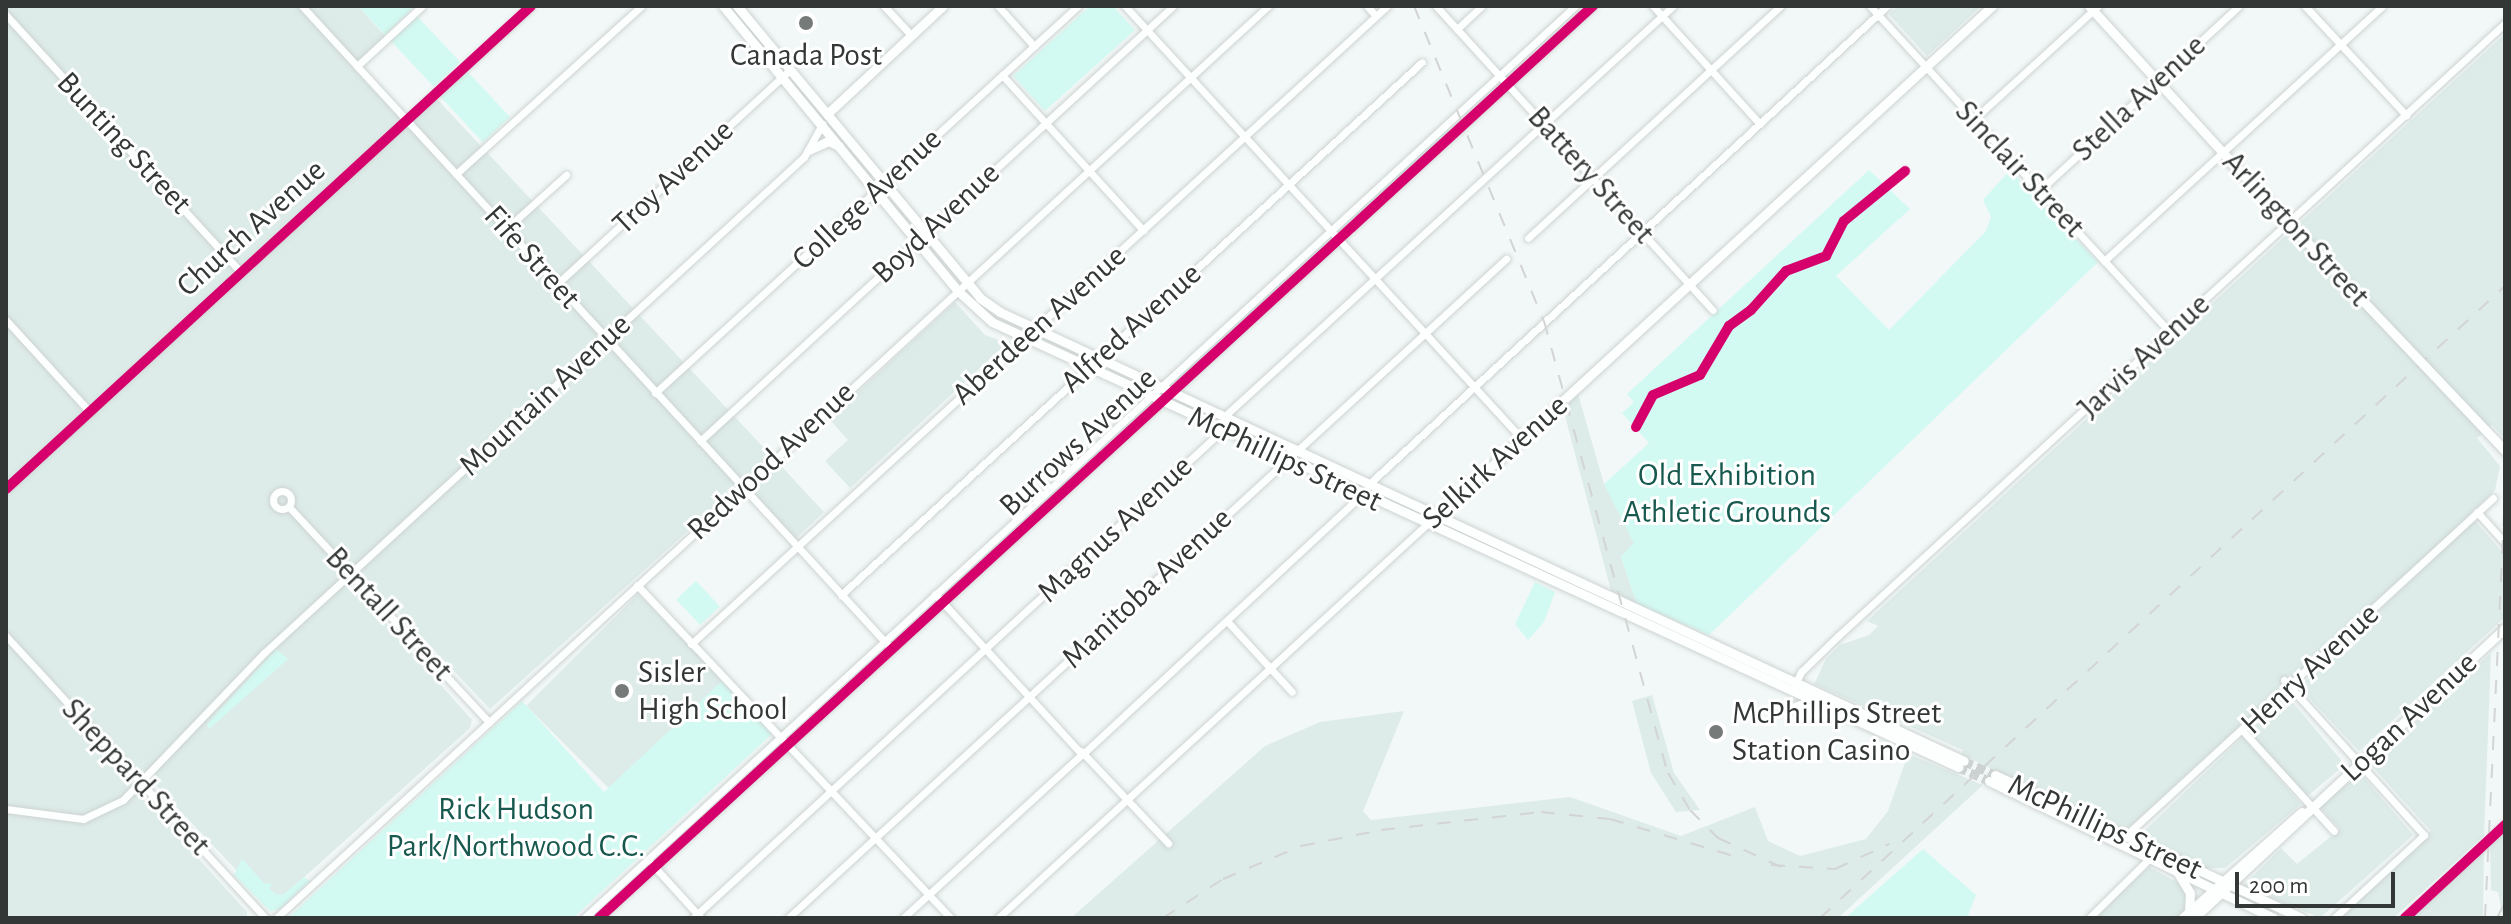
<!DOCTYPE html>
<style>
body{margin:0}
#map{position:relative;width:2511px;height:924px;overflow:hidden;background:#f2f8f7;font-family:"Alegreya Sans",sans-serif}
div>[style]{position:absolute}
.built>*{inset:0;background:#ddece9;transform-origin:0 0}
.green>*{inset:0;background:#d3faf2;transform-origin:0 0}
.major-tunnel>*{height:9px;margin-top:-4.5px;transform-origin:0;background:repeating-linear-gradient(90deg,#ccd2d1 0 9px,transparent 0 13.5px)}
.roads{filter:drop-shadow(0 0 2px #cdd3d2) drop-shadow(0 0 2px #cdd3d2)}
.minor>*{height:7px;margin:-3.5px;padding:0 3.5px;transform-origin:3.5px;border-radius:3.5px;background:#fdfefe}
.minor>.ring{margin:-3.5px;padding:0;box-sizing:content-box;background:none;border:7px solid #fdfefe;border-radius:50%}
.major>*{height:9px;margin:-4.5px;padding:0 4.5px;transform-origin:4.5px;border-radius:4.5px;background:#fdfefe}
.rail>*{height:2px;margin-top:-1px;transform-origin:0;background:repeating-linear-gradient(90deg,#d3d4d4 0 14px,transparent 0 28px)}
.bridges{filter:drop-shadow(0 0 2px #cdd3d2) drop-shadow(0 0 2px #cdd3d2)}
.major-bridge>*{height:9px;margin:-4.5px;padding:0 4.5px;transform-origin:4.5px;border-radius:4.5px;background:#fdfefe}
.cycleway>*{height:10px;margin:-5px;padding:0 5px;transform-origin:5px;border-radius:5px;background:#d6006c}
.dots>*{width:22px;height:22px;translate:-50% -50%;box-sizing:border-box;border:4px solid #fff;border-radius:50%}
span{translate:-50% -50%;white-space:nowrap;text-align:center;line-height:1.15;-webkit-text-stroke:6px #fff;paint-order:stroke}
.poi-label{font-size:32px;color:#333837}
.left{translate:0 -50%;text-align:left}
.street-label{font-size:32px;color:#333837}
.park-label{font-size:32px;color:#18594f}
.frame{position:absolute;inset:0;border:8px solid #333837;pointer-events:none}
.scale{position:absolute;left:2235px;top:872px;width:160px;height:36px;box-sizing:border-box;border:4px solid #333837;border-top:0;padding-left:10px;font-size:24px;line-height:28px;white-space:nowrap;color:#333837;-webkit-text-stroke:6px #fff;paint-order:stroke}
</style>
<div id="map">
<div class="built">
<div style="clip-path:polygon(6px 6px,358px 6px,386px 37px,353px 68px,405px 124px,435px 97px,824px 512px,793px 541px,742px 486px,731px 492px,490px 709px,366px 578px,355px 589px,472px 720px,470px 728px,271px 907px,156px 785px,142px 797px,247px 912px,247px 918px,6px 918px)"></div>
<div style="clip-path:polygon(1898px 6px,1981px 6px,1927px 56px,1889px 14px)"></div>
<div style="clip-path:polygon(2505px 34px,2505px 439px,2492px 425px,2477px 438px,2500px 466px,2495px 490px,2453px 531px,2125px 831px,1962px 755px,1963px 750px,1814px 684px,1826px 659px,1840px 645px,1869px 635px,1878px 626px,1867px 621px)"></div>
<div style="clip-path:polygon(955px 302px,985px 335px,1007px 343px,850px 488px,825px 461px,848px 440px,829px 419px)"></div>
<div style="clip-path:polygon(1578px 394px,1604px 484px,1635px 543px,1621px 557px,1637px 604px,1611px 591px,1563px 408px)"></div>
<div style="clip-path:polygon(2474px 520px,2505px 555px,2505px 617px,2359px 751px,2299px 687px)"></div>
<div style="left:638px;top:594px;width:121px;height:158px;rotate:45deg"></div>
<div style="clip-path:polygon(2491px 653px,2484px 836px,2393px 918px,2338px 918px,2431px 831px,2370px 764px)"></div>
<div style="clip-path:polygon(1652px 695px,1674px 773px,1700px 810px,1676px 812px,1651px 773px,1632px 701px)"></div>
<div style="left:2289px;top:698px;width:87px;height:52px;rotate:50deg"></div>
<div style="clip-path:polygon(1404px 711px,1363px 811px,1371px 820px,1570px 797px,1681px 836px,1755px 807px,1768px 841px,1800px 856px,1866px 839px,1888px 811px,1908px 754px,1983px 785px,1838px 918px,1071px 918px,1265px 746px,1320px 722px)"></div>
<div style="clip-path:polygon(2243px 737px,2301px 804px,2225px 868px,2207px 868px,2139px 836px)"></div>
<div style="clip-path:polygon(2360px 773px,2413px 835px,2320px 918px,2243px 886px,2281px 848px,2297px 864px,2340px 829px,2320px 807px)"></div>
<div style="clip-path:polygon(2505px 832px,2505px 918px,2503px 918px,2498px 892px,2491px 890px,2490px 846px)"></div>
<div style="clip-path:polygon(2484px 850px,2483px 918px,2412px 918px)"></div>
<div style="clip-path:polygon(2149px 867px,2186px 887px,2185px 911px,2178px 918px,2100px 918px,2097px 915px)"></div>
</div>
<div class="green">
<div style="clip-path:polygon(358px 6px,409px 6px,412px 9px,385px 35px)"></div>
<div style="clip-path:polygon(1090px 6px,1113px 6px,1135px 30px,1045px 111px,1013px 76px)"></div>
<div style="left:417px;top:16px;width:63px;height:36px;rotate:47deg"></div>
<div style="left:467px;top:71px;width:63px;height:37px;rotate:47deg"></div>
<div style="clip-path:polygon(1447px 129px,1450px 133px,1337px 233px,1336px 230px)"></div>
<div style="clip-path:polygon(1869px 170px,1910px 209px,1836px 276px,1889px 330px,1986px 231px,1991px 217px,1983px 200px,2010px 170px,2098px 262px,1709px 635px,1637px 604px,1621px 557px,1634px 543px,1604px 484px,1649px 443px,1622px 413px,1634px 402px,1627px 394px)"></div>
<div style="left:1332px;top:237px;width:216px;height:7px;rotate:137deg"></div>
<div style="clip-path:polygon(1151px 403px,946px 595px,943px 594px,1149px 402px)"></div>
<div style="left:696px;top:581px;width:35px;height:27px;rotate:47deg"></div>
<div style="clip-path:polygon(1535px 582px,1555px 592px,1544px 622px,1528px 640px,1515px 624px)"></div>
<div style="clip-path:polygon(276px 649px,288px 659px,209px 729px,207px 724px)"></div>
<div style="clip-path:polygon(723px 680px,772px 734px,573px 918px,288px 918px,522px 701px,604px 792px)"></div>
<div style="clip-path:polygon(1923px 849px,1976px 895px,1967px 918px,1845px 918px)"></div>
<div style="clip-path:polygon(242px 859px,264px 883px,273px 884px,269px 888px,275px 894px,283px 895px,304px 877px,310px 881px,280px 909px,270px 911px,234px 875px)"></div>
</div>
<div class="major-tunnel">
<div style="left:1964px;top:761px;width:34px;rotate:24deg"></div>
<div style="left:1958px;top:767px;width:34px;rotate:24deg"></div>
</div>
<div class="roads">
<div class="minor">
<div style="left:302px;top:6px;width:866px;rotate:47.48deg"></div>
<div style="left:884px;top:6px;width:40px;rotate:47deg"></div>
<div style="left:998px;top:6px;width:54px;rotate:48deg"></div>
<div style="left:1125px;top:6px;width:586px;rotate:47.49deg"></div>
<div style="left:1367px;top:6px;width:13px;rotate:48deg"></div>
<div style="left:1436px;top:6px;width:411px;rotate:47.7deg"></div>
<div style="left:1653px;top:6px;width:158px;rotate:47.8deg"></div>
<div style="left:1870px;top:6px;width:443px;rotate:47.4deg"></div>
<div style="left:2305px;top:6px;width:149px;rotate:47.2deg"></div>
<div style="left:6px;top:15px;width:348px;rotate:47.6deg"></div>
<div style="left:1457px;top:29px;width:34px;rotate:-43deg"></div>
<div style="left:357px;top:66px;width:88px;rotate:-42.7deg"></div>
<div style="left:1002px;top:75px;width:210px;rotate:47.7deg"></div>
<div style="left:1973px;top:120px;width:169px;rotate:-42.4deg"></div>
<div style="left:456px;top:174px;width:250px;rotate:-42.2deg"></div>
<div style="left:2039px;top:191px;width:272px;rotate:-42.8deg"></div>
<div style="left:506px;top:229px;width:81px;rotate:-42deg"></div>
<div style="left:1528px;top:238px;width:343px;rotate:-42.6deg"></div>
<div style="left:2104px;top:261px;width:377px;rotate:-42.5deg"></div>
<div style="left:557px;top:284px;width:316px;rotate:-42.6deg"></div>
<div style="left:6px;top:320px;width:125px;rotate:47.6deg"></div>
<div style="left:655px;top:393px;width:573px;rotate:-42.46deg"></div>
<div style="left:700px;top:441px;width:643px;rotate:-42.6deg"></div>
<div style="left:1368px;top:485px;width:706px;rotate:-42.7deg"></div>
<div style="left:6px;top:489px;width:713px;rotate:-42.61deg"></div>
<div class="ring" style="left:273px;top:491px;width:11px;height:11px"></div>
<div style="left:289px;top:507px;width:294px;rotate:47.1deg"></div>
<div style="left:2477px;top:512px;width:42px;rotate:47.9deg"></div>
<div style="left:637px;top:585px;width:458px;rotate:46.7deg"></div>
<div style="left:935px;top:594px;width:214px;rotate:47.5deg"></div>
<div style="left:841px;top:595px;width:788px;rotate:-42.53deg"></div>
<div style="left:1227px;top:621px;width:96px;rotate:47.5deg"></div>
<div style="left:6px;top:636px;width:383px;rotate:47.4deg"></div>
<div style="left:691px;top:644px;width:944px;rotate:-42.51deg"></div>
<div style="left:2284px;top:680px;width:209px;rotate:47.9deg"></div>
<div style="left:2424px;top:835px;width:122px;rotate:137.3deg"></div>
<div style="left:1794px;top:687px;width:17px;rotate:-65deg"></div>
<div style="left:1801px;top:672px;width:52px;rotate:-44.2deg"></div>
<div style="left:1838px;top:636px;width:906px;rotate:-42.58deg"></div>
<div style="left:2243px;top:731px;width:135px;rotate:47.7deg"></div>
<div style="left:1081px;top:751px;width:127px;rotate:46.6deg"></div>
<div style="left:1085px;top:752px;width:378px;rotate:-42.9deg"></div>
<div style="left:6px;top:809px;width:78px;rotate:7.4deg"></div>
<div style="left:83px;top:819px;width:44px;rotate:-25.4deg"></div>
<div style="left:123px;top:800px;width:204px;rotate:-46.2deg"></div>
<div style="left:264px;top:653px;width:733px;rotate:-42.57deg"></div>
<div style="left:804px;top:157px;width:38px;rotate:-61deg"></div>
<div style="left:2124px;top:837px;width:501px;rotate:-42.57deg"></div>
<div style="left:652px;top:864px;width:73px;rotate:47.8deg"></div>
<div style="left:276px;top:918px;width:1348px;rotate:-42.59deg"></div>
<div style="left:584px;top:918px;width:1347px;rotate:-42.62deg"></div>
<div style="left:599px;top:918px;width:1349px;rotate:-42.54deg"></div>
<div style="left:693px;top:918px;width:711px;rotate:-42.66deg"></div>
<div style="left:1216px;top:436px;width:26px;rotate:-62deg"></div>
<div style="left:1228px;top:413px;width:603px;rotate:-42.45deg"></div>
<div style="left:788px;top:918px;width:975px;rotate:-42.55deg"></div>
<div style="left:903px;top:918px;width:240px;rotate:-42.5deg"></div>
<div style="left:998px;top:918px;width:581px;rotate:-42.56deg"></div>
<div style="left:2089px;top:918px;width:94px;rotate:-44.6deg"></div>
<div style="left:2405px;top:918px;width:137px;rotate:-42.9deg"></div>
</div>
<div class="major">
<div style="left:723px;top:6px;width:369px;rotate:50.5deg"></div>
<div style="left:958px;top:291px;width:46px;rotate:42.4deg"></div>
<div style="left:992px;top:322px;width:1064px;rotate:24.73deg"></div>
<div style="left:737px;top:6px;width:380px;rotate:50.2deg"></div>
<div style="left:980px;top:298px;width:24px;rotate:35deg"></div>
<div style="left:1000px;top:312px;width:1063px;rotate:24.97deg"></div>
<div style="left:2089px;top:6px;width:215px;rotate:47.6deg"></div>
<div style="left:827px;top:114px;width:158px;rotate:-43deg"></div>
<div style="left:809px;top:150px;width:21px;rotate:-25deg"></div>
<div style="left:828px;top:141px;width:12px;rotate:24deg"></div>
<div style="left:1435px;top:518px;width:757px;rotate:-42.59deg"></div>
<div style="left:1789px;top:709px;width:20px;rotate:-20deg"></div>
<div style="left:1995px;top:775px;width:338px;rotate:25deg"></div>
<div style="left:1989px;top:781px;width:316px;rotate:25.7deg"></div>
<div style="left:2178px;top:873px;width:23px;rotate:59deg"></div>
<div style="left:2190px;top:893px;width:18px;rotate:93deg"></div>
<div style="left:2182px;top:918px;width:160px;rotate:-41.5deg"></div>
<div style="left:2194px;top:918px;width:425px;rotate:-43deg"></div>
</div>
</div>
<div class="rail">
<div style="left:1414px;top:6px;width:341px;rotate:67.6deg"></div>
<div style="left:1544px;top:321px;width:469px;rotate:74.7deg"></div>
<div style="left:1668px;top:773px;width:43px;rotate:59.3deg"></div>
<div style="left:1690px;top:810px;width:40px;rotate:45deg"></div>
<div style="left:1718px;top:838px;width:69px;rotate:24.7deg"></div>
<div style="left:1771px;top:865px;width:64px;rotate:3.6deg"></div>
<div style="left:1835px;top:869px;width:60px;rotate:-24.8deg"></div>
<div style="left:1163px;top:918px;width:72px;rotate:-33deg"></div>
<div style="left:1223px;top:879px;width:85px;rotate:-22.9deg"></div>
<div style="left:1301px;top:846px;width:82px;rotate:-11.3deg"></div>
<div style="left:1381px;top:830px;width:161px;rotate:-6.4deg"></div>
<div style="left:1541px;top:812px;width:69px;rotate:5.8deg"></div>
<div style="left:1610px;top:819px;width:136px;rotate:16.7deg"></div>
<div style="left:1820px;top:918px;width:932px;rotate:-42.7deg"></div>
<div style="left:2485px;top:918px;width:418px;rotate:-87.3deg"></div>
<div style="left:2497px;top:918px;width:18px;rotate:-63deg"></div>
</div>
<div class="bridges">
<div class="major-bridge">
<div style="left:2234px;top:165px;width:394px;rotate:46.5deg"></div>
</div>
</div>
<div class="cycleway">
<div style="left:1636px;top:427px;width:36px;rotate:-62deg"></div>
<div style="left:1653px;top:395px;width:51px;rotate:-23.1deg"></div>
<div style="left:1700px;top:375px;width:57px;rotate:-59.4deg"></div>
<div style="left:1729px;top:326px;width:27px;rotate:-36deg"></div>
<div style="left:1751px;top:310px;width:52px;rotate:-48.1deg"></div>
<div style="left:1786px;top:271px;width:43px;rotate:-20.6deg"></div>
<div style="left:1826px;top:256px;width:39px;rotate:-63deg"></div>
<div style="left:1844px;top:221px;width:79px;rotate:-39.3deg"></div>
<div style="left:6px;top:489px;width:713px;rotate:-42.61deg"></div>
<div style="left:599px;top:918px;width:1349px;rotate:-42.54deg"></div>
<div style="left:2405px;top:918px;width:137px;rotate:-42.9deg"></div>
</div>
<div class="dots">
<div style="left:806px;top:23px;background:#767b7a"></div>
<div style="left:622px;top:691px;background:#767b7a"></div>
<div style="left:1716px;top:732px;background:#767b7a"></div>
</div>
<div class="poi-label">
<span style="left:806px;top:55px">Canada Post</span>
<span class="left" style="left:638px;top:691px">Sisler<br>High School</span>
<span class="left" style="left:1732px;top:732px">McPhillips Street<br>Station Casino</span>
</div>
<div class="street-label">
<span style="left:2139px;top:98px;rotate:-43deg">Stella Avenue</span>
<span style="left:124px;top:143px;rotate:47deg">Bunting Street</span>
<span style="left:2020px;top:169px;rotate:47deg">Sinclair Street</span>
<span style="left:1591px;top:175px;rotate:48deg">Battery Street</span>
<span style="left:673px;top:177px;rotate:-43deg">Troy Avenue</span>
<span style="left:867px;top:199px;rotate:-43deg">College Avenue</span>
<span style="left:936px;top:223px;rotate:-43deg">Boyd Avenue</span>
<span style="left:251px;top:228px;rotate:-42deg">Church Avenue</span>
<span style="left:2296px;top:229px;rotate:47deg">Arlington Street</span>
<span style="left:532px;top:257px;rotate:48deg">Fife Street</span>
<span style="left:1039px;top:325px;rotate:-42deg">Aberdeen Avenue</span>
<span style="left:1131px;top:328px;rotate:-42deg">Alfred Avenue</span>
<span style="left:2144px;top:356px;rotate:-43deg">Jarvis Avenue</span>
<span style="left:545px;top:395px;rotate:-43deg">Mountain Avenue</span>
<span style="left:1078px;top:442px;rotate:-43deg">Burrows Avenue</span>
<span style="left:1285px;top:459px;rotate:25deg">McPhillips Street</span>
<span style="left:771px;top:461px;rotate:-43deg">Redwood Avenue</span>
<span style="left:1495px;top:462px;rotate:-42deg">Selkirk Avenue</span>
<span style="left:1115px;top:529px;rotate:-43deg">Magnus Avenue</span>
<span style="left:1147px;top:588px;rotate:-43deg">Manitoba Avenue</span>
<span style="left:389px;top:614px;rotate:47deg">Bentall Street</span>
<span style="left:2310px;top:669px;rotate:-43deg">Henry Avenue</span>
<span style="left:2409px;top:717px;rotate:-43deg">Logan Avenue</span>
<span style="left:136px;top:777px;rotate:47deg">Sheppard Street</span>
<span style="left:2105px;top:827px;rotate:25deg">McPhillips Street</span>
</div>
<div class="park-label">
<span style="left:1727px;top:494px">Old Exhibition<br>Athletic Grounds</span>
<span style="left:516px;top:828px">Rick Hudson<br>Park/Northwood C.C.</span>
</div>
<div class="frame"></div>
<div class="scale">200 m</div>
</div>
